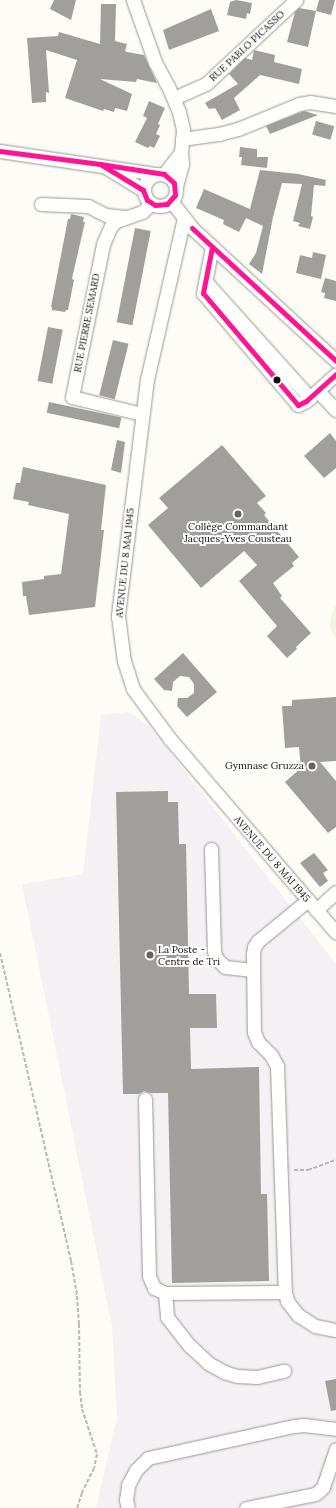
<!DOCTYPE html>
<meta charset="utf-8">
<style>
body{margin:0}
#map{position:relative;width:336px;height:1508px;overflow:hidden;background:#fdfcf7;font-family:Lora,serif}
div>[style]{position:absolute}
.industrial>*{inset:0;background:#f5f0f3}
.pitch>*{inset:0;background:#f0f6e1}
.building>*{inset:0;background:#a19f9c;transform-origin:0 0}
.path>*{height:2px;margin-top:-1px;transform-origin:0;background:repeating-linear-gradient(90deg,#b9b9b8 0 4px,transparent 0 6px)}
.roads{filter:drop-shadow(0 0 1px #979795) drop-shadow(0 0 1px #979795)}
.minor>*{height:13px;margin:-6.5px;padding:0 6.5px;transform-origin:6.5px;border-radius:6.5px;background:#fffffe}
.minor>.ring{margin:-6.5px;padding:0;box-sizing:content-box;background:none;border:13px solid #fffffe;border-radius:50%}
.bus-1>*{height:5px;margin:-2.5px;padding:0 2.5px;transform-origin:2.5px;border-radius:2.5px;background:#ff1493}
.dots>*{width:11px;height:11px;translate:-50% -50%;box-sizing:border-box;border:2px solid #fff;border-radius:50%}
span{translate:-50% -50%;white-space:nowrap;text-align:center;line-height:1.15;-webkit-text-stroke:4px #fff;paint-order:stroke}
.street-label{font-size:10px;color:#111}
.poi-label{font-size:10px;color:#111}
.right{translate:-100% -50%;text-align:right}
.left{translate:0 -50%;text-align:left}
</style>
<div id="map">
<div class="industrial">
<div style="clip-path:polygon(129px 712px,150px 727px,336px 964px,336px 1508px,96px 1508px,117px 1418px,112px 1327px,22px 884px,83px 874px,101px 715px)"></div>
</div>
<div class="pitch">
<div style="clip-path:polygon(336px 605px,336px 638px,332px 633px,330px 626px,332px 612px)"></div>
</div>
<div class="building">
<div style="clip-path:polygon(54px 0,76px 0,71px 20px,50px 9px)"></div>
<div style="clip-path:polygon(236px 0,252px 3px,250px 14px,247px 13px,246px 19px,227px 15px,230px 2px)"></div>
<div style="clip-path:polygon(319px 0,335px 0,331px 15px,316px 11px,308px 47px,287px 42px,295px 12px,299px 8px,316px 11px)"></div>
<div style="clip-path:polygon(101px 4px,116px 4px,115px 41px,127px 44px,125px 51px,127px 52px,144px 55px,157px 83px,137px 79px,136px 82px,100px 79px,132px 94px,127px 111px,115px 108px,114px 112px,104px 109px,103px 111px,65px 98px,77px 60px,46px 50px,49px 93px,46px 92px,46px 102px,32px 103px,27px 38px,58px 36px,59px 32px,100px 44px)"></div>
<div style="clip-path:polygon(211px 9px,219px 31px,169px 50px,163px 30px)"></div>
<div style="clip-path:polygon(254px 50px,275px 55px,274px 62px,302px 69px,299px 84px,260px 75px,234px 98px,240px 110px,222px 120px,215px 108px,209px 109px,205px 103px,238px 84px,229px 74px,245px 58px,252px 60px)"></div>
<div style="clip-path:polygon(149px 101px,165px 108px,158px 124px,160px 125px,156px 134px,160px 136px,154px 148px,150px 146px,148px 148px,135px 142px,147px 118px,143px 116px)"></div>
<div style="clip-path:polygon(304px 111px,318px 115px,270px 134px,266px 126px)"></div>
<div style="left:316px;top:121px;width:19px;height:14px;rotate:16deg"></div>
<div style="clip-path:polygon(240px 147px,257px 149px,257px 157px,268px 157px,267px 168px,241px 165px,242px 157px,239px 157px)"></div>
<div style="clip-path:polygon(260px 170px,298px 174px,326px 180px,325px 186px,314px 185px,311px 216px,313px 217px,310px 229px,298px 226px,300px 223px,293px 221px,302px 184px,282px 183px,273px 217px,262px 274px,249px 264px,256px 253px,263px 226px,246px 218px,239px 232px,223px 224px,224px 220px,196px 208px,204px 189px,250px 209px)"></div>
<div style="clip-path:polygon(71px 214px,84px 217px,83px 222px,85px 222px,73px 274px,72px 279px,74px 280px,68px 310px,66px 310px,65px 312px,52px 310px,52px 307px,51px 307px,68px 219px,70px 219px)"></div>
<div style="left:135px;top:228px;width:16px;height:96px;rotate:11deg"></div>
<div style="clip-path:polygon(313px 252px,326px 255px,321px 279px,296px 273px,300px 255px,312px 258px)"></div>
<div style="clip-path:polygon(325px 278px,336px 281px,336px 301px,324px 298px,325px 293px,321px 292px)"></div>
<div style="left:48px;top:327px;width:15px;height:55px;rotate:11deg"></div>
<div style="left:113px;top:340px;width:16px;height:57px;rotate:14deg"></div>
<div style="left:49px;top:402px;width:74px;height:11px;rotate:12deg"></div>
<div style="clip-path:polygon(330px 433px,336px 441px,336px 468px,324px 478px,304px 456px)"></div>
<div style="clip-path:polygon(117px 440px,125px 442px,121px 473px,111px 470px)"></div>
<div style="clip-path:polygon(222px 445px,266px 496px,257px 503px,266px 513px,264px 515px,299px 557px,292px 563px,294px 566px,273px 583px,282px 596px,280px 598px,311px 633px,296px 647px,297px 649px,287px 658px,267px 636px,277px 626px,239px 581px,257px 565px,244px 551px,201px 588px,148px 525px,168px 508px,159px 498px)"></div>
<div style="clip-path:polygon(23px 467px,106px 485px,101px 530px,104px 530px,95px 607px,29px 615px,26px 596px,23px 596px,22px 582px,44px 579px,44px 576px,61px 574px,69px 514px,28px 505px,29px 502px,13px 499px,16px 483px,20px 483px)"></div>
<div style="clip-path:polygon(183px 653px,217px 692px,187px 717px,177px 706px,178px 698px,187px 698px,194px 693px,194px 684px,189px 677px,180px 676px,173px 682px,172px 691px,164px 690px,154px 679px)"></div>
<div style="clip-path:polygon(336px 697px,336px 761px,320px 762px,336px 781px,336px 827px,328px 833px,285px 782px,301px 768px,299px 747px,285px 748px,282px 706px,292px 706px,292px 700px)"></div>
<div style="clip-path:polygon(168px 791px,168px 802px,178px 802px,179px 844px,186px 844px,189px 994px,216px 994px,217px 1028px,190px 1028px,191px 1069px,259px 1067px,261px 1194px,267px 1194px,269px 1281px,172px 1283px,168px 1093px,150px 1093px,144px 1091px,139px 1094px,123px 1094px,116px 792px)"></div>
<div style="clip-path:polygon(314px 853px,328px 870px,323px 873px,328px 881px,320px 887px,300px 863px)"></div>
<div style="clip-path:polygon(336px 1379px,336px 1410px,331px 1411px,325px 1381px)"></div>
</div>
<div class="path">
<div style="left:0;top:953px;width:316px;rotate:77deg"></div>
<div style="left:71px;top:1261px;width:36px;rotate:80deg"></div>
<div style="left:77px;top:1296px;width:28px;rotate:86deg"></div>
<div style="left:79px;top:1324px;width:68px;rotate:89.2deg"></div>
<div style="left:80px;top:1392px;width:17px;rotate:83deg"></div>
<div style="left:82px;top:1409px;width:47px;rotate:71.6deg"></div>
<div style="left:97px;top:1454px;width:14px;rotate:102deg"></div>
<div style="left:94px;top:1468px;width:28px;rotate:116deg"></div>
<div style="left:82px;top:1493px;width:16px;rotate:108deg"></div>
<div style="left:294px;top:1170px;width:14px"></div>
<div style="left:308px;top:1170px;width:30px;rotate:-20deg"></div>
</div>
<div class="roads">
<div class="minor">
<div style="left:133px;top:0;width:66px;rotate:70.5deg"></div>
<div style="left:155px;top:62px;width:27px;rotate:62deg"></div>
<div style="left:168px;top:86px;width:28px;rotate:67deg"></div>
<div style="left:179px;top:112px;width:18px;rotate:77deg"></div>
<div style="left:183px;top:130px;width:22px;rotate:95deg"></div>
<div style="left:174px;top:98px;width:36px;rotate:-24deg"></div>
<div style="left:207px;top:83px;width:122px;rotate:-43deg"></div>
<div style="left:182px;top:139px;width:37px;rotate:-8deg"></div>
<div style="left:219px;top:134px;width:20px;rotate:-15deg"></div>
<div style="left:238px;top:129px;width:66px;rotate:-22.3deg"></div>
<div style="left:299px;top:104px;width:11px;rotate:-10deg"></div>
<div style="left:310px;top:102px;width:26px;rotate:9deg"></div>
<div style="left:0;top:151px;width:158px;rotate:8.4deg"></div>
<div style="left:107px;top:168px;width:42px;rotate:31.4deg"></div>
<div class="ring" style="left:144px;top:174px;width:19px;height:19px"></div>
<div style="left:164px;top:174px;width:28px;rotate:-52deg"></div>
<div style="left:181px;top:152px;width:12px;rotate:85deg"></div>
<div style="left:182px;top:164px;width:24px;rotate:105deg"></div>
<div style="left:171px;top:201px;width:34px;rotate:52deg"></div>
<div style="left:192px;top:228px;width:196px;rotate:42.7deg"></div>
<div style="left:41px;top:204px;width:47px;rotate:2.4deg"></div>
<div style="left:88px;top:206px;width:20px;rotate:27deg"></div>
<div style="left:106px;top:215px;width:19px;rotate:6deg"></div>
<div style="left:184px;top:218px;width:165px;rotate:102.9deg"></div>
<div style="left:147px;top:379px;width:239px;rotate:97deg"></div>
<div style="left:118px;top:616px;width:45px;rotate:82.4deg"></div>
<div style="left:124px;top:661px;width:29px;rotate:72deg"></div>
<div style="left:133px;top:689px;width:62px;rotate:53.5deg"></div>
<div style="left:170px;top:739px;width:255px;rotate:49.4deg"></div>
<div style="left:212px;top:247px;width:47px;rotate:101.1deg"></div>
<div style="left:203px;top:293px;width:147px;rotate:49.7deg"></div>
<div style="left:298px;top:405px;width:9px;rotate:-27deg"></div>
<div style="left:306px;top:401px;width:40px;rotate:-42deg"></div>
<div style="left:206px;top:282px;width:156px;rotate:48.1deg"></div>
<div style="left:318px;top:391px;width:26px;rotate:47deg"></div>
<div style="left:142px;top:414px;width:72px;rotate:-166.3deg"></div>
<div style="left:72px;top:397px;width:156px;rotate:-78.5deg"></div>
<div style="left:103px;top:244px;width:20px;rotate:-66deg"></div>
<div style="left:111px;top:226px;width:7px;rotate:-45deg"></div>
<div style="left:116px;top:221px;width:28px;rotate:-19deg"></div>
<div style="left:142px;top:212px;width:12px;rotate:-42deg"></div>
<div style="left:211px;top:849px;width:102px;rotate:88.3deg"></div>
<div style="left:214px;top:951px;width:7px;rotate:74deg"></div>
<div style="left:216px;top:958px;width:13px;rotate:45deg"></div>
<div style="left:225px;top:967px;width:28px;rotate:6deg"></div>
<div style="left:308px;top:900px;width:65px;rotate:140.6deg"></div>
<div style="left:258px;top:941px;width:7px;rotate:124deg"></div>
<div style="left:254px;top:947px;width:7px;rotate:98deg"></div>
<div style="left:253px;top:954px;width:78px;rotate:89.3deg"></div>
<div style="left:254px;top:1032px;width:11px;rotate:68deg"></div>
<div style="left:258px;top:1042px;width:18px;rotate:45deg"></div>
<div style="left:271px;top:1055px;width:13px;rotate:61deg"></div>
<div style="left:277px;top:1066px;width:226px;rotate:88deg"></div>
<div style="left:285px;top:1292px;width:9px;rotate:77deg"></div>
<div style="left:287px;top:1301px;width:18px;rotate:52deg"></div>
<div style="left:298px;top:1315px;width:20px;rotate:33deg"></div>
<div style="left:315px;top:1326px;width:21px;rotate:11deg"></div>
<div style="left:316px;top:910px;width:27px;rotate:-42deg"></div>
<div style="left:145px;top:1099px;width:177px;rotate:88.7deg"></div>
<div style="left:149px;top:1276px;width:13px;rotate:67deg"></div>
<div style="left:154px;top:1288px;width:12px;rotate:24deg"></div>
<div style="left:165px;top:1293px;width:120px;rotate:-0.5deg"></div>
<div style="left:165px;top:1293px;width:24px;rotate:85deg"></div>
<div style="left:167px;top:1317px;width:37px;rotate:52deg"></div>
<div style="left:190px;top:1346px;width:25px;rotate:43deg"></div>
<div style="left:208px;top:1363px;width:18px;rotate:29deg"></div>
<div style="left:224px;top:1372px;width:14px;rotate:17deg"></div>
<div style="left:237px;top:1376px;width:20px;rotate:3deg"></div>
<div style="left:257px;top:1377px;width:28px;rotate:-13deg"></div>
<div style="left:128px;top:1508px;width:8px;rotate:-104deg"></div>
<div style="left:126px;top:1500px;width:15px;rotate:-82deg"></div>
<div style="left:128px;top:1485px;width:17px;rotate:-62deg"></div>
<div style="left:136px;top:1470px;width:17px;rotate:-45deg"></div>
<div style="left:148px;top:1458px;width:149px;rotate:-12.4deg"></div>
<div style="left:294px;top:1426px;width:10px;rotate:-6deg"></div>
<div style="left:304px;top:1425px;width:32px;rotate:7deg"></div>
<div style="left:246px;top:1508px;width:70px;rotate:-11.5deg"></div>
<div style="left:315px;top:1494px;width:5px;rotate:-37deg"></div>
<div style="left:319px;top:1491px;width:6px;rotate:-45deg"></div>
<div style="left:323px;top:1487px;width:40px;rotate:-71.1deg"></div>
</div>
</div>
<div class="bus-1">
<div style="left:0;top:151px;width:101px;rotate:7.4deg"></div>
<div style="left:100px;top:164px;width:65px;rotate:8.9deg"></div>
<div style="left:164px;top:174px;width:13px;rotate:42deg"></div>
<div style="left:174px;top:183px;width:12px;rotate:85deg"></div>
<div style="left:175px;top:195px;width:12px;rotate:132deg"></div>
<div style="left:167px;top:204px;width:12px;rotate:175deg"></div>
<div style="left:155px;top:205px;width:9px;rotate:-148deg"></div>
<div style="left:147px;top:200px;width:11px;rotate:-112deg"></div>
<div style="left:143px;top:190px;width:50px;rotate:-148.8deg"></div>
<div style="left:192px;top:228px;width:196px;rotate:42.7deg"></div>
<div style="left:212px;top:247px;width:47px;rotate:101.1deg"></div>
<div style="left:203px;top:293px;width:147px;rotate:49.7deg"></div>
<div style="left:298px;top:405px;width:9px;rotate:-27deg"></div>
<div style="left:306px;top:401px;width:40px;rotate:-42deg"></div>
</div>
<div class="dots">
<div style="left:277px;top:380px;background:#111"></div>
<div style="left:238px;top:514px;background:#646362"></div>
<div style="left:312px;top:766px;background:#646362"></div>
<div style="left:150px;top:955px;background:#646362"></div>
</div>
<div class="street-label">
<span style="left:247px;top:46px;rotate:-43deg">RUE PABLO PICASSO</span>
<span style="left:87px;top:323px;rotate:-79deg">RUE PIERRE SEMARD</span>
<span style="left:125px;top:563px;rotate:-84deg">AVENUE DU 8 MAI 1945</span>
<span style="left:272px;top:859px;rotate:49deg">AVENUE DU 8 MAI 1945</span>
</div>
<div class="poi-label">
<span style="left:238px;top:532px">Collège Commandant<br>Jacques-Yves Cousteau</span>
<span class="right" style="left:304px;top:766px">Gymnase Gruzza</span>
<span class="left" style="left:158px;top:955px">La Poste -<br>Centre de Tri</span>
</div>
</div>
